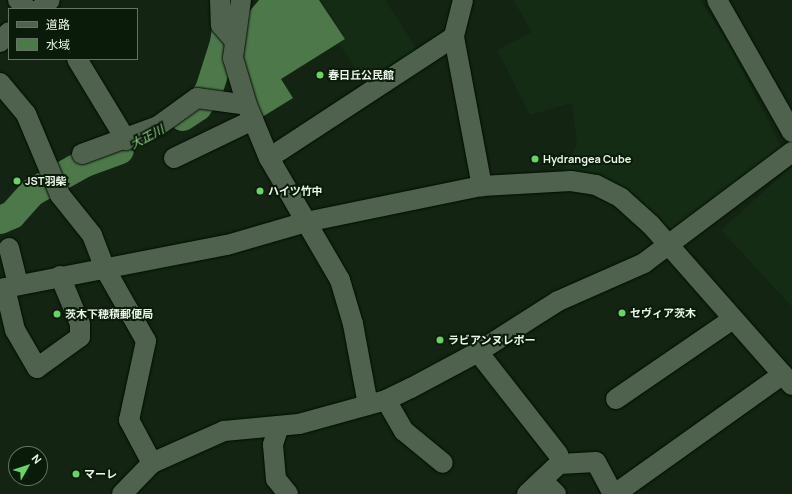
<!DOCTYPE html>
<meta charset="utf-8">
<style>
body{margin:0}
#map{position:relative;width:792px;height:494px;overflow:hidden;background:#132412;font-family:Manrope,"Noto Sans JP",sans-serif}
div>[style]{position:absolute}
.built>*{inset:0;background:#142b14}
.water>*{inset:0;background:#4c784a}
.river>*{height:28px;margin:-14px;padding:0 14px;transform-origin:14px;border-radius:14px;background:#4c784a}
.roads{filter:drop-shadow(0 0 1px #010d01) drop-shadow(0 0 1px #010d01)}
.minor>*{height:20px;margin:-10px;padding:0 10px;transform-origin:10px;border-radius:10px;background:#4f624d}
.dots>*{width:11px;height:11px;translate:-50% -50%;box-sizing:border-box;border:2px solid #0a1b09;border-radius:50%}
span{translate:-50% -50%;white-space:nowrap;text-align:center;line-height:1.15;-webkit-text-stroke:4px #0a1b09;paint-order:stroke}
.poi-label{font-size:11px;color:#eaf6e9;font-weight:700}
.left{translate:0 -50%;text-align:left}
.water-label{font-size:12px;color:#97d994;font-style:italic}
.legend{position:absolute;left:8px;top:8px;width:130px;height:52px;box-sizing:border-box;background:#0a1b09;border:1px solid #647363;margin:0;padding:5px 7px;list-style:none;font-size:12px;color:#eaf6e9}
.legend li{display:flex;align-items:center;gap:8px;height:20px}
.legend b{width:20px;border:1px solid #647363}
.north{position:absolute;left:8px;top:446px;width:40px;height:40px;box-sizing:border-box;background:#0a1b09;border:1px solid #647363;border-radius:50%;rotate:51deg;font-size:11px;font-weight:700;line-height:16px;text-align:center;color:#eaf6e9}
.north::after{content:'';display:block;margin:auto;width:14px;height:18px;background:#67d465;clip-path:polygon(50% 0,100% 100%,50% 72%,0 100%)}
</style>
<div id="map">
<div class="built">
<div style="clip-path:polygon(321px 0,385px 0,419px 52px,367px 86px,339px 44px,346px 39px)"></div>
<div style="clip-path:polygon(513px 0,700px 0,727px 41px,782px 148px,676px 230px,664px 226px,620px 187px,561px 172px,577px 145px,572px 103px,530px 115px,497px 50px,532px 32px)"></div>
<div style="clip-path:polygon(792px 166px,792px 307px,721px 230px)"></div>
</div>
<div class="water">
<div style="clip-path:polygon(259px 0,319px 0,345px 39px,281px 79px,293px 98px,259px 119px,243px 58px,248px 13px)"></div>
</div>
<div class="river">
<div style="left:183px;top:117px;width:18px;rotate:-34deg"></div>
<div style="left:198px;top:107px;width:20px;rotate:-57deg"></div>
<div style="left:209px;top:90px;width:49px;rotate:-72.3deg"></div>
<div style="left:224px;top:43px;width:43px;rotate:-82.1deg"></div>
<div style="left:0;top:220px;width:13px;rotate:-23deg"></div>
<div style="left:12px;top:215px;width:31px;rotate:-48deg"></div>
<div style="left:33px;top:192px;width:60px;rotate:-29.1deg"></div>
<div style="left:85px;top:163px;width:37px;rotate:-20deg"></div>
</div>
<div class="roads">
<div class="minor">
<div style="left:18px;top:0;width:13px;rotate:45deg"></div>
<div style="left:220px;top:0;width:25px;rotate:88deg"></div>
<div style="left:221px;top:25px;width:21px;rotate:49deg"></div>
<div style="left:241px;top:0;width:59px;rotate:97.9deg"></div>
<div style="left:233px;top:58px;width:49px;rotate:73.4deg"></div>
<div style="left:247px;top:105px;width:57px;rotate:67.5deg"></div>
<div style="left:269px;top:158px;width:141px;rotate:59.8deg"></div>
<div style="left:340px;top:280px;width:46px;rotate:73.5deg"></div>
<div style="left:353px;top:324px;width:82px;rotate:79.5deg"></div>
<div style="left:463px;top:0;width:38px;rotate:104deg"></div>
<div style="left:454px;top:37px;width:152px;rotate:79.4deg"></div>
<div style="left:717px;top:0;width:152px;rotate:60.4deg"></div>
<div style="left:40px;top:9px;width:13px;rotate:-42deg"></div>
<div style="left:0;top:42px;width:13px;rotate:-48deg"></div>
<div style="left:77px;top:59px;width:95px;rotate:58.8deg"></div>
<div style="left:0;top:83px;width:40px;rotate:50deg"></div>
<div style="left:26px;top:114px;width:88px;rotate:67.2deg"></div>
<div style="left:60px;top:195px;width:51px;rotate:51.3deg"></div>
<div style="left:92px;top:235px;width:34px;rotate:69deg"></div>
<div style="left:104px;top:267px;width:85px;rotate:60.4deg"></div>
<div style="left:146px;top:341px;width:81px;rotate:102.1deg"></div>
<div style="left:129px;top:420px;width:49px;rotate:61.9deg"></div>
<div style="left:82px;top:154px;width:81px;rotate:-20.2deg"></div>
<div style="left:158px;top:126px;width:48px;rotate:-35.7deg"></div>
<div style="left:197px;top:98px;width:50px;rotate:8deg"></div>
<div style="left:174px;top:158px;width:88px;rotate:-25.7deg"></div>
<div style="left:269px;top:158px;width:221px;rotate:-33.2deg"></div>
<div style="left:9px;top:248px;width:37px;rotate:76deg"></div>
<div style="left:5px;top:288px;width:43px;rotate:76.6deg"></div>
<div style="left:15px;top:330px;width:44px;rotate:59.9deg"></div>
<div style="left:37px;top:368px;width:53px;rotate:-35.8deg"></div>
<div style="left:80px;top:337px;width:13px;rotate:-90deg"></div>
<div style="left:80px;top:324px;width:52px;rotate:-112.6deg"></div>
<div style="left:0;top:289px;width:231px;rotate:-11deg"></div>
<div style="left:227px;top:245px;width:82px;rotate:-16.2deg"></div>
<div style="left:306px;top:222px;width:180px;rotate:-11.6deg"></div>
<div style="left:482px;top:186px;width:89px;rotate:-3.2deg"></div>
<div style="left:571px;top:181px;width:25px;rotate:9deg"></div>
<div style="left:596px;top:185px;width:28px;rotate:27deg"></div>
<div style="left:621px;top:198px;width:40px;rotate:42deg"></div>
<div style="left:651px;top:225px;width:213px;rotate:48.6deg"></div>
<div style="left:478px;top:352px;width:130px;rotate:51.9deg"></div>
<div style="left:616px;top:399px;width:142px;rotate:-34.4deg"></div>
<div style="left:386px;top:400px;width:36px;rotate:60deg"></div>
<div style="left:404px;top:431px;width:50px;rotate:39.4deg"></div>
<div style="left:279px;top:426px;width:20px;rotate:108deg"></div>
<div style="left:273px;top:445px;width:34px;rotate:85deg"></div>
<div style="left:276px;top:479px;width:19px;rotate:51deg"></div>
<div style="left:542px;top:480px;width:20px;rotate:45deg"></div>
<div style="left:122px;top:494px;width:43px;rotate:-45.9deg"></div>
<div style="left:152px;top:463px;width:79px;rotate:-24deg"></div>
<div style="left:224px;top:431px;width:75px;rotate:-5.3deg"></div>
<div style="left:299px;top:424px;width:90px;rotate:-15.4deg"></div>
<div style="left:386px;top:400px;width:28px;rotate:-26deg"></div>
<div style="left:411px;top:388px;width:76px;rotate:-28.2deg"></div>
<div style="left:478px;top:352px;width:95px;rotate:-32.5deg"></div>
<div style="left:558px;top:301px;width:94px;rotate:-23.8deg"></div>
<div style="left:644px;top:263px;width:185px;rotate:-36.9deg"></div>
<div style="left:527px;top:494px;width:44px;rotate:-43.2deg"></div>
<div style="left:559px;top:464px;width:37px;rotate:-3deg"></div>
<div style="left:596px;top:462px;width:36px;rotate:62deg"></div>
<div style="left:615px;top:494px;width:206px;rotate:-35.5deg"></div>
</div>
</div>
<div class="dots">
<div style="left:320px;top:75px;background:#67d465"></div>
<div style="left:535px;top:159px;background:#67d465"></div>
<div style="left:17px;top:181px;background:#67d465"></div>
<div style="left:260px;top:191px;background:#67d465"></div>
<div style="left:622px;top:313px;background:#67d465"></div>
<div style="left:57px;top:314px;background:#67d465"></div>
<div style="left:440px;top:340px;background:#67d465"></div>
<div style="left:76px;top:474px;background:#67d465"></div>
</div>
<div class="poi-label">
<span class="left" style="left:328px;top:75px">春日丘公民館</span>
<span class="left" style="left:543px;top:159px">Hydrangea Cube</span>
<span class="left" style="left:25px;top:181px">JST羽柴</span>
<span class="left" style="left:268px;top:191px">ハイツ竹中</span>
<span class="left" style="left:630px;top:313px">セヴィア茨木</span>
<span class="left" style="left:65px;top:314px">茨木下穂積郵便局</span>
<span class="left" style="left:448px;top:340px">ラビアンヌレポー</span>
<span class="left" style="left:84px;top:474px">マーレ</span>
</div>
<div class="water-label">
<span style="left:147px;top:137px;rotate:-28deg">大正川</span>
</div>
<ul class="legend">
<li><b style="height:5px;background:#4f624d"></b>道路</li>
<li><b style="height:11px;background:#4c784a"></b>水域</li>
</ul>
<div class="north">N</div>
</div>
